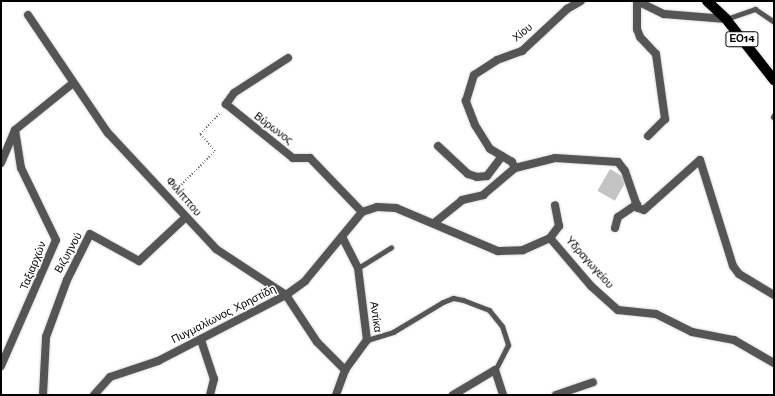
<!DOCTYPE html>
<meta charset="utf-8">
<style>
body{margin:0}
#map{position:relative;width:775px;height:396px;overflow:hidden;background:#fff;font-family:"Work Sans",sans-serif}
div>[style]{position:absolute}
.building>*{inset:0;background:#c4c4c4;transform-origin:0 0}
.path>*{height:2px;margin-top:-1px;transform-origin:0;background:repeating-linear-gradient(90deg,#777 0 1px,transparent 0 3px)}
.roads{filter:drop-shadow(0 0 1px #dbdbdb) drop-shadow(0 0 1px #dbdbdb)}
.lane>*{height:5px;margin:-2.5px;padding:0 2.5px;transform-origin:2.5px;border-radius:2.5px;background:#555}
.street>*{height:8px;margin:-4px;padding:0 4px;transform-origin:4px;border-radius:4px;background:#555}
.primary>*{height:10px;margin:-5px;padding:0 5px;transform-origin:5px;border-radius:5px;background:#000}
span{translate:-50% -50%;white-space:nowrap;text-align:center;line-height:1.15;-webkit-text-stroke:3px #fff;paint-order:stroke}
.shield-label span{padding:1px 3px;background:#fff;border:1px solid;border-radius:3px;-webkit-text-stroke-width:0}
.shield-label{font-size:10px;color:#000;font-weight:700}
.street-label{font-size:11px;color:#000}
.frame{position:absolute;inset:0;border:2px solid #000;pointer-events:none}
</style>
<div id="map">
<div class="building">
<div style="left:610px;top:169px;width:20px;height:25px;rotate:30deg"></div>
</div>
<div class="path">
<div style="left:175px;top:191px;width:57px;rotate:-45deg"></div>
<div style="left:215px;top:151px;width:23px;rotate:-131deg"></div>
<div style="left:200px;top:134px;width:30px;rotate:-46deg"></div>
</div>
<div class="roads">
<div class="lane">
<div style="left:726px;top:19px;width:31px;rotate:-19deg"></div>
<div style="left:755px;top:9px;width:23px;rotate:34deg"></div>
<div style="left:773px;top:117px;width:2px;rotate:-63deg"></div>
<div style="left:358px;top:268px;width:39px;rotate:-32deg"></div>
<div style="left:367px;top:340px;width:27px;rotate:-17deg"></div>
<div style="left:393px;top:332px;width:58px;rotate:-31deg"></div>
<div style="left:443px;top:302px;width:11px;rotate:-22deg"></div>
<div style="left:453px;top:298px;width:10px;rotate:11deg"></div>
<div style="left:463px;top:300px;width:28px;rotate:21deg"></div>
<div style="left:489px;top:310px;width:21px;rotate:51deg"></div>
<div style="left:502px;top:326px;width:20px;rotate:72deg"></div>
<div style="left:508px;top:345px;width:28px;rotate:117deg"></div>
</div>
<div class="street">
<div style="left:637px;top:1px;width:28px;rotate:90deg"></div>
<div style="left:637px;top:29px;width:9px;rotate:69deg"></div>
<div style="left:640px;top:37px;width:23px;rotate:47deg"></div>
<div style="left:656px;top:54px;width:66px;rotate:82.1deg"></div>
<div style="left:665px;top:119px;width:24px;rotate:135deg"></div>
<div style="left:637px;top:1px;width:30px;rotate:26deg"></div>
<div style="left:664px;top:14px;width:62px;rotate:4.6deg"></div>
<div style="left:28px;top:15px;width:143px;rotate:55.9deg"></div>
<div style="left:108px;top:133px;width:158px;rotate:47deg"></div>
<div style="left:216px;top:249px;width:84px;rotate:33.3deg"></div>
<div style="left:286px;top:295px;width:56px;rotate:56.6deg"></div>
<div style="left:317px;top:342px;width:40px;rotate:45deg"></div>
<div style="left:288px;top:58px;width:64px;rotate:147.1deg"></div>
<div style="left:234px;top:93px;width:14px;rotate:126deg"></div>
<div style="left:226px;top:104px;width:86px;rotate:38.9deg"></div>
<div style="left:293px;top:158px;width:17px"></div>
<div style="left:310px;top:158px;width:75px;rotate:46.1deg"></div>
<div style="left:438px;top:146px;width:41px;rotate:43deg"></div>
<div style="left:468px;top:174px;width:9px;rotate:18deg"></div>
<div style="left:477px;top:177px;width:10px;rotate:-6deg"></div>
<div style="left:487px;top:176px;width:25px;rotate:-53deg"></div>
<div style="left:1px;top:163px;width:36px;rotate:-67deg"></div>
<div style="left:15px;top:130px;width:75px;rotate:-39deg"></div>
<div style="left:515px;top:168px;width:41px;rotate:-14deg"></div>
<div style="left:555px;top:158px;width:63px;rotate:3.6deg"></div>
<div style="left:618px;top:162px;width:11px;rotate:52deg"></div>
<div style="left:625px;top:171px;width:39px;rotate:71deg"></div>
<div style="left:638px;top:208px;width:6px;rotate:18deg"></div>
<div style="left:644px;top:210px;width:75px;rotate:-41.8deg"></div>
<div style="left:700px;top:160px;width:111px;rotate:72.7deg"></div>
<div style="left:733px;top:266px;width:10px;rotate:53deg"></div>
<div style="left:739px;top:274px;width:41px;rotate:31deg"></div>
<div style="left:362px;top:212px;width:16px;rotate:-18deg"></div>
<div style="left:377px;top:207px;width:19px;rotate:3deg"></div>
<div style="left:396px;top:208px;width:111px;rotate:22.9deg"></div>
<div style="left:498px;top:251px;width:25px;rotate:-2deg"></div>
<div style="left:523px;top:250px;width:30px;rotate:-24deg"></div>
<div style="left:550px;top:238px;width:63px;rotate:49.5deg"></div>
<div style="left:591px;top:286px;width:36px;rotate:42deg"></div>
<div style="left:618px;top:310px;width:38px;rotate:6deg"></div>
<div style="left:656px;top:314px;width:40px;rotate:26.6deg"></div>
<div style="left:692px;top:332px;width:43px;rotate:10.8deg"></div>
<div style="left:734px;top:340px;width:46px;rotate:29.9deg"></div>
<div style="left:434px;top:223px;width:36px;rotate:-39deg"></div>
<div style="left:462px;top:200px;width:22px;rotate:-13deg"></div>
<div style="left:483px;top:195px;width:42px;rotate:-40.2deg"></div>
<div style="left:515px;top:168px;width:7px;rotate:-117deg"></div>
<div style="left:512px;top:162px;width:26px;rotate:-149deg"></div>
<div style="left:490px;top:149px;width:28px;rotate:-122deg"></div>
<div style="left:475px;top:125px;width:26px;rotate:-111deg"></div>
<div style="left:466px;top:101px;width:27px;rotate:-73deg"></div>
<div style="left:474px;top:75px;width:27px;rotate:-33deg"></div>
<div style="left:497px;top:60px;width:27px;rotate:-20deg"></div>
<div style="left:522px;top:51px;width:62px;rotate:-43deg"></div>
<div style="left:567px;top:9px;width:16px;rotate:-30deg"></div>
<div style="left:615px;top:228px;width:11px;rotate:-75deg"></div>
<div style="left:618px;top:217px;width:23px;rotate:-34deg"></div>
<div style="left:550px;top:238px;width:15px;rotate:-53deg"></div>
<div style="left:559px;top:226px;width:21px;rotate:-101deg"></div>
<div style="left:201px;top:340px;width:41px;rotate:71.6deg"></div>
<div style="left:214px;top:379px;width:16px;rotate:104deg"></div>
<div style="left:1px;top:366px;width:137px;rotate:-66.4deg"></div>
<div style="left:56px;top:240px;width:80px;rotate:-115.9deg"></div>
<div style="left:21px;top:168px;width:38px;rotate:-99deg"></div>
<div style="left:43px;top:395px;width:58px;rotate:-87deg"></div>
<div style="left:46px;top:337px;width:61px;rotate:-69.8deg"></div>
<div style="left:67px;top:280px;width:51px;rotate:-63.4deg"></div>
<div style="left:90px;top:234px;width:56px;rotate:28.9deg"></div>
<div style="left:139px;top:261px;width:63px;rotate:-43.1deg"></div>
<div style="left:94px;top:395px;width:24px;rotate:-48deg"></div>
<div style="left:110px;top:377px;width:51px;rotate:-18.4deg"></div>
<div style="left:158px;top:361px;width:144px;rotate:-27.3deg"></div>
<div style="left:286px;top:295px;width:24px;rotate:-36deg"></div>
<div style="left:305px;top:281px;width:89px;rotate:-50.4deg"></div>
<div style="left:336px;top:395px;width:27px;rotate:-70deg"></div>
<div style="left:345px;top:370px;width:37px;rotate:-54deg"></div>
<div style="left:367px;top:340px;width:73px;rotate:-97.1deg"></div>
<div style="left:358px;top:268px;width:35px;rotate:-117deg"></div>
<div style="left:453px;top:395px;width:49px;rotate:-30.8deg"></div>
<div style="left:495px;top:370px;width:26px;rotate:72deg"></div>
<div style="left:556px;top:395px;width:39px;rotate:-19deg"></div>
</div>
<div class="primary">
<div style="left:707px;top:1px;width:26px;rotate:43deg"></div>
<div style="left:726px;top:19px;width:78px;rotate:51.8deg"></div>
</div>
</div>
<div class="shield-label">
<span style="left:742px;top:39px">ΕΟ14</span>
</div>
<div class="street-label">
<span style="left:523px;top:33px;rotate:-40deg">Χίου</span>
<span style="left:273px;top:129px;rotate:37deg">Βύρωνος</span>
<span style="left:183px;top:197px;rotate:49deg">Φιλίππου</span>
<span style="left:69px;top:253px;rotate:-61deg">Βιζυηνού</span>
<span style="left:589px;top:263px;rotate:48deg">Υδραγωγείου</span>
<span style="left:34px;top:266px;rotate:-68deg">Ταξιαρχών</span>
<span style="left:224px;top:315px;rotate:-27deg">Πυγμαλίωνος Χρηστίδη</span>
<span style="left:375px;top:317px;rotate:82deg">Αντίκα</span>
</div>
<div class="frame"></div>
</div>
